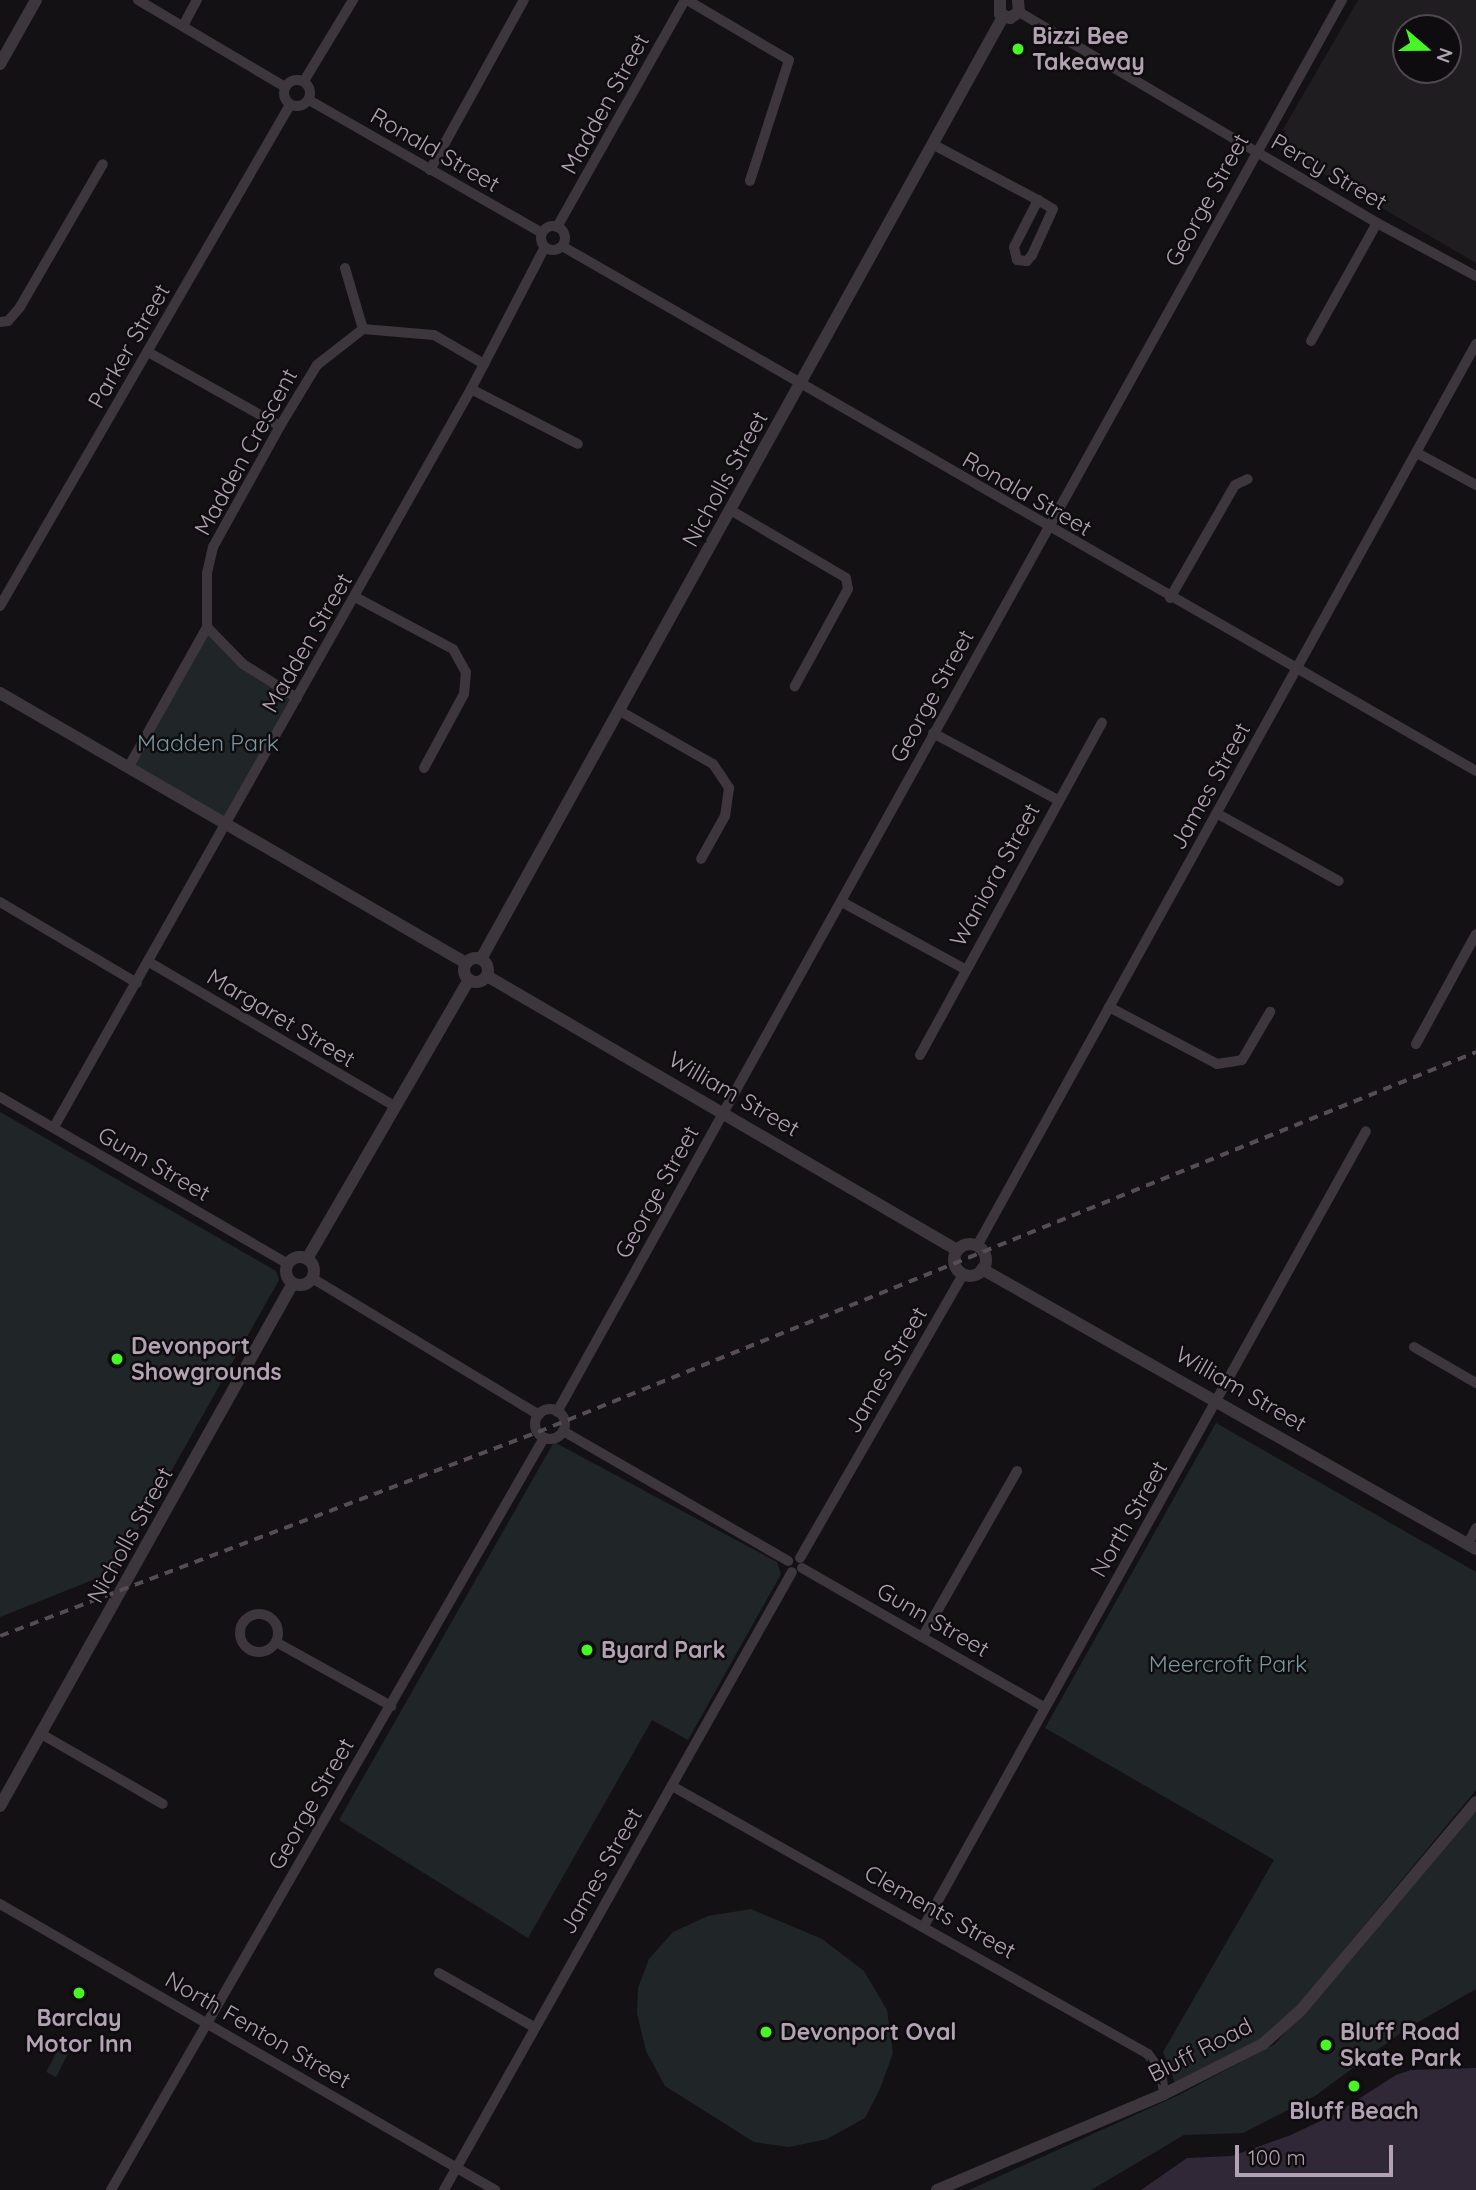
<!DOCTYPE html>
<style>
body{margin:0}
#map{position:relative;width:1476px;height:2190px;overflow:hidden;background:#131113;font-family:Quicksand,sans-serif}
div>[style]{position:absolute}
.built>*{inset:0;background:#201d20}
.green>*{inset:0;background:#202628;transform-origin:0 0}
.water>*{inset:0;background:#312837}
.minor>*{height:10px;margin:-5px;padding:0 5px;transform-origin:5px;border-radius:5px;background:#3d363d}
.minor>.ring{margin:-5px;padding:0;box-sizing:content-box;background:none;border:10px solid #3d363d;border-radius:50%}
.tertiary>*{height:12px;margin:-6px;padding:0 6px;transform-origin:6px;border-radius:6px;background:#3d363d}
.tertiary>.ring{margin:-6px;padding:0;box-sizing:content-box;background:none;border:12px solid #3d363d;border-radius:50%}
.rail>*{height:3.5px;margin-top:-1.75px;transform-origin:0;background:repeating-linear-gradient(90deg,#554c55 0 9px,transparent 0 16px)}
.dots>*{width:19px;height:19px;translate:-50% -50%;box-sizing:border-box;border:4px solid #0e0c0e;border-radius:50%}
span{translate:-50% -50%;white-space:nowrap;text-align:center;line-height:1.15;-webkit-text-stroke:5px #0e0c0e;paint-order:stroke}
.poi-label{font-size:23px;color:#b2a2b4;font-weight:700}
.left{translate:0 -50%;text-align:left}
.street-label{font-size:23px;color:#b2a2b4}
.park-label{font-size:23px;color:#7897a0}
.north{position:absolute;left:1392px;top:14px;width:70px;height:70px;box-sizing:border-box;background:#0e0c0e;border:2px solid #504850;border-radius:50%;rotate:110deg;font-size:19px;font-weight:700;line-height:28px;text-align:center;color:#b2a2b4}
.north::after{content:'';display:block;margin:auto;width:24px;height:32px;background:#47f725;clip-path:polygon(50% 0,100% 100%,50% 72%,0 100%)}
.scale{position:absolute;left:1235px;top:2145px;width:158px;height:32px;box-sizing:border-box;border:4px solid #b2a2b4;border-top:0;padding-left:9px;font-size:21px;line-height:24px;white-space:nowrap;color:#b2a2b4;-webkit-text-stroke:5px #0e0c0e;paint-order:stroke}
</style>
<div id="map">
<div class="built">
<div style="clip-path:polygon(evenodd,1358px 0,1476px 0,1476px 263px,1274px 145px,1358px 0,1406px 28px,1448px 28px,1448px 70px,1406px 70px,1406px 28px)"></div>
</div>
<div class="green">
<div style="clip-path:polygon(207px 627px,243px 664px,297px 698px,228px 825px,128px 768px)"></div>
<div style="clip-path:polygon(0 1112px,276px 1271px,279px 1280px,115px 1571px,0 1617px)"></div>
<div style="clip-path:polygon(1216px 1423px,1476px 1572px,1476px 1790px,1275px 2033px,1175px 2083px,1163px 2052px,1274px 1860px,1045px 1728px)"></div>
<div style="clip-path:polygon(554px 1442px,777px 1562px,781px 1574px,688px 1740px,652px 1720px,528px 1938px,339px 1820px)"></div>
<div style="clip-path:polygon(1476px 1811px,1476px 1989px,1406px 2029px,1315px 2096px,1243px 2133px,1184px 2135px,1091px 2190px,969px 2190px,1179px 2095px,1275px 2044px)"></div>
<div style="clip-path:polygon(751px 1909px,822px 1939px,864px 1971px,887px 2010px,893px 2053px,880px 2089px,865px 2118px,827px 2139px,789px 2147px,754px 2142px,665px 2086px,646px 2051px,637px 2013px,638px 1988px,649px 1959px,673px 1932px,708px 1916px)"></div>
<div style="left:59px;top:2047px;width:11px;height:28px;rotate:27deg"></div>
</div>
<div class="water">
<div style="clip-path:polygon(1476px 2068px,1476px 2190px,1141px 2190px,1187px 2158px,1232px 2156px,1291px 2135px,1335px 2114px,1396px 2075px,1411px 2070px)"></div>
</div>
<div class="minor">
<div style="left:138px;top:0;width:171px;rotate:30.6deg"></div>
<div style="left:687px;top:0;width:118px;rotate:30.5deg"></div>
<div style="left:789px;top:60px;width:127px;rotate:107.9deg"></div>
<div style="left:1019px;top:12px;width:416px;rotate:30.5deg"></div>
<div style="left:1377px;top:223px;width:112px;rotate:28.2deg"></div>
<div style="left:183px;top:26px;width:30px;rotate:-62deg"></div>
<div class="ring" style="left:284px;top:80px;width:16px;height:16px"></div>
<div style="left:304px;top:81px;width:95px;rotate:-58.8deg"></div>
<div style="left:309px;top:100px;width:268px;rotate:29.7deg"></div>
<div style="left:934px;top:145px;width:118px;rotate:27.9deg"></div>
<div style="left:1038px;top:200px;width:17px;rotate:31deg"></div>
<div style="left:1053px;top:209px;width:51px;rotate:114.5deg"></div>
<div style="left:1032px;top:255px;width:8px;rotate:130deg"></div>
<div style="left:1027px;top:261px;width:10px;rotate:-174deg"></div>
<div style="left:1017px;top:260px;width:13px;rotate:-103deg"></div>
<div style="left:1014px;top:247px;width:53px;rotate:-62.9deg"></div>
<div style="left:430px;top:170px;width:194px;rotate:-61.1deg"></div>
<div class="ring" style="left:541px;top:226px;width:14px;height:14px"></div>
<div style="left:557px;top:227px;width:261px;rotate:-60.6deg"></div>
<div style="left:562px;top:246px;width:1054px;rotate:29.87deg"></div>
<div style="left:345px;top:268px;width:64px;rotate:73.6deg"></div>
<div style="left:0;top:322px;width:8px;rotate:-7deg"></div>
<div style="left:8px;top:321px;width:18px;rotate:-49deg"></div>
<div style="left:20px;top:307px;width:165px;rotate:-59.9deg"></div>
<div style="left:1311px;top:341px;width:135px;rotate:-60.8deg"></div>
<div style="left:148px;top:352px;width:151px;rotate:29.3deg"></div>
<div style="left:471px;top:389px;width:120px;rotate:27.2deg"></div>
<div style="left:1417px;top:453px;width:67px;rotate:28.5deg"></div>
<div style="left:732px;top:511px;width:132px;rotate:30.4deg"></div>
<div style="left:846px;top:578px;width:11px;rotate:80deg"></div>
<div style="left:848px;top:589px;width:111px;rotate:118.7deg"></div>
<div style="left:355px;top:597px;width:111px;rotate:28deg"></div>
<div style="left:453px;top:649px;width:26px;rotate:61deg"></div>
<div style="left:466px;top:672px;width:22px;rotate:95deg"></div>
<div style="left:464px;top:694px;width:84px;rotate:118.4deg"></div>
<div style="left:1170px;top:598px;width:130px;rotate:-60.1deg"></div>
<div style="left:1235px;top:485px;width:14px;rotate:-25deg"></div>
<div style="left:0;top:606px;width:579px;rotate:-59.94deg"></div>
<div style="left:297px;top:698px;width:64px;rotate:-147.8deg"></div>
<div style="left:243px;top:664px;width:52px;rotate:-134.2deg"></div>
<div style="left:207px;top:627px;width:54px;rotate:-90deg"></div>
<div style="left:207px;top:573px;width:27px;rotate:-77deg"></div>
<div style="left:213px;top:547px;width:138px;rotate:-61deg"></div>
<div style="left:280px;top:426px;width:71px;rotate:-58.8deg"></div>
<div style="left:317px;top:365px;width:58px;rotate:-38deg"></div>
<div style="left:363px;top:329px;width:71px;rotate:4.8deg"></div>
<div style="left:434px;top:335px;width:58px;rotate:30.1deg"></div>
<div style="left:620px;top:711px;width:107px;rotate:29.7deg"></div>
<div style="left:713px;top:764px;width:29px;rotate:56deg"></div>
<div style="left:729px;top:788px;width:28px;rotate:98deg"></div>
<div style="left:725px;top:816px;width:49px;rotate:119.2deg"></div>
<div style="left:933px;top:733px;width:142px;rotate:28.2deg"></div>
<div style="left:128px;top:768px;width:162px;rotate:-60.7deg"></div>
<div style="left:1218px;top:814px;width:138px;rotate:29deg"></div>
<div style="left:0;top:902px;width:159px;rotate:30.6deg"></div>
<div style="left:842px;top:902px;width:140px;rotate:28.6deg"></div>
<div style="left:149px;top:962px;width:284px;rotate:30.4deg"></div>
<div style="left:1109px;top:1007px;width:122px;rotate:27.8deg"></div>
<div style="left:1217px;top:1064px;width:25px;rotate:-9deg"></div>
<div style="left:1242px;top:1060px;width:56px;rotate:-59.7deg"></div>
<div style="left:1416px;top:1044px;width:125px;rotate:-61.4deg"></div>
<div style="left:920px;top:1055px;width:379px;rotate:-61.3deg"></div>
<div style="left:0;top:1097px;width:333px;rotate:30.1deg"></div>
<div style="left:54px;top:1127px;width:848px;rotate:-60.53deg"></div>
<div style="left:471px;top:389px;width:160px;rotate:-62.5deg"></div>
<div style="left:977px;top:1246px;width:1031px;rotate:-61.05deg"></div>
<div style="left:312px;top:1278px;width:265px;rotate:31.1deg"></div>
<div style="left:1414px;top:1347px;width:72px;rotate:30.1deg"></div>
<div class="ring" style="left:535px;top:1409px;width:20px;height:20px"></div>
<div style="left:557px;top:1412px;width:1616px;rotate:-60.93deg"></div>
<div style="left:563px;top:1431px;width:260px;rotate:30deg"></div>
<div style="left:1468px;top:1544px;width:18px;rotate:-63deg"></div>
<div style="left:800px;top:1558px;width:327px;rotate:-60.1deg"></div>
<div style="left:802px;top:1568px;width:279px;rotate:29.9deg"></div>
<div class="ring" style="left:240px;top:1614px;width:28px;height:28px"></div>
<div style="left:923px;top:1636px;width:190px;rotate:-60.3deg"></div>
<div style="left:276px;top:1642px;width:132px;rotate:29.1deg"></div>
<div style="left:43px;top:1735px;width:138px;rotate:29.9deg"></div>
<div style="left:672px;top:1786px;width:546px;rotate:29.38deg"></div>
<div style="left:1148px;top:2054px;width:22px;rotate:54deg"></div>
<div style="left:1161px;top:2072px;width:22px;rotate:82deg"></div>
<div style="left:0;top:1904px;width:572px;rotate:30.02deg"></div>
<div style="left:925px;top:1924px;width:907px;rotate:-60.92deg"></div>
<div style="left:439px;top:1973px;width:109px;rotate:29.6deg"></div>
<div style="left:111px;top:2190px;width:868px;rotate:-60.07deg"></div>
<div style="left:444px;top:2190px;width:709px;rotate:-60.62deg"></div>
</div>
<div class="tertiary">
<div style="left:1000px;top:0;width:14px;rotate:90deg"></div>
<div style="left:1000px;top:14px;width:11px;rotate:22deg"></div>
<div style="left:1010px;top:18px;width:11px;rotate:-34deg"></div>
<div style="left:1019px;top:12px;width:12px;rotate:-95deg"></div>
<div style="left:0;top:64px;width:73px;rotate:-60.6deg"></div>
<div style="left:0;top:693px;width:539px;rotate:30.09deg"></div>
<div class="ring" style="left:464px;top:958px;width:12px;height:12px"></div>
<div style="left:481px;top:959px;width:1077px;rotate:-61.01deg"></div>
<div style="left:487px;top:976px;width:544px;rotate:30.24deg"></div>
<div class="ring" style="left:954px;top:1244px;width:20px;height:20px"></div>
<div class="ring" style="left:286px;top:1257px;width:16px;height:16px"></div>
<div style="left:307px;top:1259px;width:323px;rotate:-59.9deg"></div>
<div style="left:982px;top:1269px;width:568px;rotate:29.54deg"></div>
<div style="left:0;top:1806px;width:599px;rotate:-60.74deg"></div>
<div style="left:937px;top:2190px;width:246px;rotate:-22.9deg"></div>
<div style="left:1164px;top:2094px;width:111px;rotate:-26.8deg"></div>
<div style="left:1263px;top:2044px;width:51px;rotate:-41.8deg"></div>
<div style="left:1301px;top:2010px;width:272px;rotate:-49.9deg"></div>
</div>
<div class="rail">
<div style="left:0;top:1636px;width:575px;rotate:-20.77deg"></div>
<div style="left:538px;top:1432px;width:1012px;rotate:-22.05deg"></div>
</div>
<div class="dots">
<div style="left:1018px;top:49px;background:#47f725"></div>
<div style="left:117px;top:1359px;background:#47f725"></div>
<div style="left:587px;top:1650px;background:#47f725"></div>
<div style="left:79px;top:1993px;background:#47f725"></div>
<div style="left:766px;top:2032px;background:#47f725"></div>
<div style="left:1326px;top:2045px;background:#47f725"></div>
<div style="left:1354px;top:2086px;background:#47f725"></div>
</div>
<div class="poi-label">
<span class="left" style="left:1032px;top:49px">Bizzi Bee<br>Takeaway</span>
<span class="left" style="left:131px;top:1359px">Devonport<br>Showgrounds</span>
<span class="left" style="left:601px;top:1650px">Byard Park</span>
<span style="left:79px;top:2031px">Barclay<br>Motor Inn</span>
<span class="left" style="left:780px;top:2032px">Devonport Oval</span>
<span class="left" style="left:1340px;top:2045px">Bluff Road<br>Skate Park</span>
<span style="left:1354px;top:2111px">Bluff Beach</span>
</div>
<div class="street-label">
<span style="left:605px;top:104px;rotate:-61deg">Madden Street</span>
<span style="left:435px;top:150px;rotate:30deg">Ronald Street</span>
<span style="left:1329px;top:172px;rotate:30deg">Percy Street</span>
<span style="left:1207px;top:200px;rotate:-61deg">George Street</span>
<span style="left:129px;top:346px;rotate:-60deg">Parker Street</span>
<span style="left:246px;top:452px;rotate:-61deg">Madden Crescent</span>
<span style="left:725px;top:479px;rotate:-61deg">Nicholls Street</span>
<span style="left:1027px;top:494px;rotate:30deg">Ronald Street</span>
<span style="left:307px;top:643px;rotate:-60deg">Madden Street</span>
<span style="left:932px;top:696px;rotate:-61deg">George Street</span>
<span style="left:1210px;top:786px;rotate:-61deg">James Street</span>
<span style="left:995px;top:875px;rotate:-61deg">Waniora Street</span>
<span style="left:281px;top:1018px;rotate:31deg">Margaret Street</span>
<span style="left:734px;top:1094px;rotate:30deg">William Street</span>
<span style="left:154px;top:1164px;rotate:30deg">Gunn Street</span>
<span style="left:657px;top:1192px;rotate:-61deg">George Street</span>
<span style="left:886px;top:1370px;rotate:-60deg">James Street</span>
<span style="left:1241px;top:1389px;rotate:30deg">William Street</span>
<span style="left:1129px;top:1519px;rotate:-60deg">North Street</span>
<span style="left:130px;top:1535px;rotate:-61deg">Nicholls Street</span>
<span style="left:933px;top:1620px;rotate:30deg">Gunn Street</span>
<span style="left:311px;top:1804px;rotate:-60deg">George Street</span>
<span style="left:601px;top:1871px;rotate:-60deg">James Street</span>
<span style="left:940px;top:1912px;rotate:29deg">Clements Street</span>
<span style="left:258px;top:2030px;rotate:30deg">North Fenton Street</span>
<span style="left:1200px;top:2050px;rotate:-27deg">Bluff Road</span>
</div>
<div class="park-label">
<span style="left:208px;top:743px">Madden Park</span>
<span style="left:1228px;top:1664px">Meercroft Park</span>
</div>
<div class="north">N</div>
<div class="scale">100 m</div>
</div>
